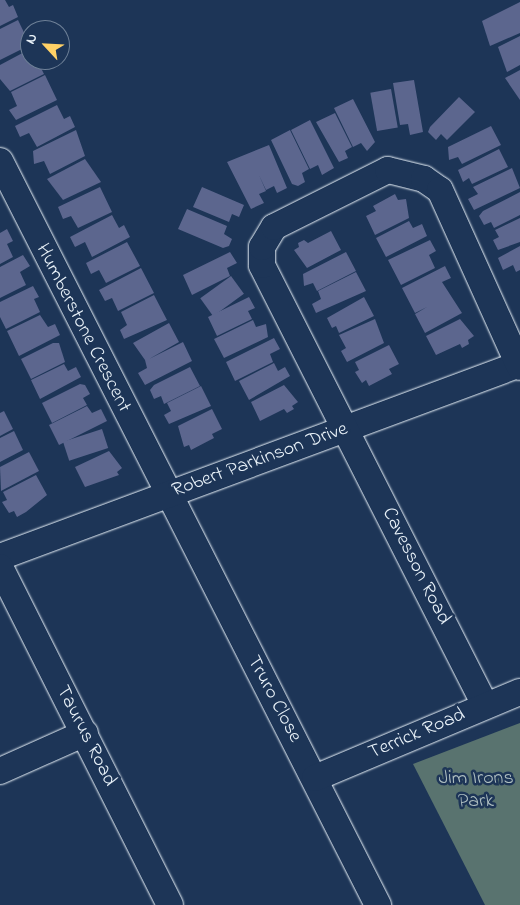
<!DOCTYPE html>
<style>
body{margin:0}
#map{position:relative;width:520px;height:905px;overflow:hidden;background:#1d3557;font-family:"Indie Flower",sans-serif}
div>[style]{position:absolute}
.green>*{inset:0;background:#59736f}
.building>*{inset:0;background:#5c668e;transform-origin:0 0}
.roads{filter:drop-shadow(0 0 1px #e8f1f8) drop-shadow(0 0 1px #e8f1f8)}
.minor>*{height:26px;margin:-13px;padding:0 13px;transform-origin:13px;border-radius:13px;background:#1d3557}
span{translate:-50% -50%;white-space:nowrap;text-align:center;line-height:1.15;-webkit-text-stroke:5px #1d3557;paint-order:stroke}
.street-label{font-size:20px;color:#e8f1f8}
.park-label{font-size:20px;color:#afbfc1}
.north{position:absolute;left:20px;top:20px;width:50px;height:50px;box-sizing:border-box;background:#1d3557;border:1px solid #6e8097;border-radius:50%;rotate:295deg;font-size:14px;font-weight:700;line-height:20px;text-align:center;color:#e8f1f8}
.north::after{content:'';display:block;margin:auto;width:18px;height:22px;background:#ffd166;clip-path:polygon(50% 0,100% 100%,50% 72%,0 100%)}
</style>
<div id="map">
<div class="green">
<div style="clip-path:polygon(520px 723px,520px 905px,485px 905px,413px 764px)"></div>
</div>
<div class="building">
<div style="clip-path:polygon(0 0,5px 0,9px 7px,13px 5px,18px 17px,0 26px)"></div>
<div style="clip-path:polygon(520px 2px,520px 33px,490px 46px,482px 21px)"></div>
<div style="clip-path:polygon(18px 20px,30px 45px,0 60px,0 29px)"></div>
<div style="clip-path:polygon(520px 36px,520px 65px,507px 72px,498px 47px)"></div>
<div style="clip-path:polygon(30px 49px,30px 60px,41px 60px,38px 62px,44px 74px,10px 91px,0 79px,0 65px)"></div>
<div style="clip-path:polygon(520px 70px,520px 100px,505px 78px)"></div>
<div style="clip-path:polygon(45px 75px,57px 100px,16px 120px,9px 110px,17px 106px,11px 92px)"></div>
<div style="clip-path:polygon(414px 80px,423px 132px,410px 135px,408px 124px,400px 125px,393px 83px)"></div>
<div style="left:391px;top:89px;width:39px;height:21px;rotate:80deg"></div>
<div style="clip-path:polygon(459px 97px,475px 112px,447px 140px,441px 134px,436px 140px,428px 132px,430px 127px)"></div>
<div style="clip-path:polygon(353px 99px,375px 142px,367px 151px,361px 143px,353px 147px,334px 108px)"></div>
<div style="clip-path:polygon(57px 105px,64px 119px,70px 116px,75px 127px,37px 147px,29px 133px,20px 137px,15px 126px)"></div>
<div style="clip-path:polygon(335px 113px,352px 147px,345px 151px,348px 158px,339px 162px,316px 122px)"></div>
<div style="clip-path:polygon(310px 120px,334px 168px,322px 175px,318px 165px,310px 169px,291px 130px)"></div>
<div style="clip-path:polygon(491px 126px,501px 145px,462px 164px,458px 157px,449px 160px,448px 147px)"></div>
<div style="clip-path:polygon(76px 130px,85px 156px,50px 174px,44px 161px,34px 164px,33px 151px)"></div>
<div style="clip-path:polygon(290px 130px,309px 169px,302px 173px,305px 182px,298px 186px,292px 184px,271px 140px)"></div>
<div style="clip-path:polygon(269px 145px,287px 188px,277px 193px,274px 186px,266px 190px,259px 175px,266px 191px,259px 194px,264px 203px,251px 209px,227px 162px)"></div>
<div style="clip-path:polygon(499px 149px,508px 167px,472px 184px,469px 178px,463px 182px,458px 170px)"></div>
<div style="clip-path:polygon(85px 159px,101px 182px,63px 200px,47px 179px)"></div>
<div style="clip-path:polygon(512px 168px,520px 188px,474px 210px,468px 199px,478px 194px,473px 187px)"></div>
<div style="clip-path:polygon(100px 187px,112px 212px,78px 228px,71px 216px,63px 219px,58px 207px)"></div>
<div style="clip-path:polygon(202px 187px,244px 205px,239px 217px,232px 214px,229px 222px,193px 207px)"></div>
<div style="clip-path:polygon(520px 192px,520px 215px,494px 228px,491px 222px,484px 225px,479px 216px,483px 211px)"></div>
<div style="clip-path:polygon(395px 194px,398px 200px,406px 199px,409px 218px,375px 235px,366px 216px,376px 211px,373px 206px)"></div>
<div style="clip-path:polygon(187px 209px,227px 226px,224px 234px,232px 239px,229px 246px,223px 248px,178px 229px)"></div>
<div style="clip-path:polygon(112px 215px,119px 228px,124px 225px,130px 237px,92px 257px,85px 242px,75px 247px,70px 237px)"></div>
<div style="clip-path:polygon(520px 218px,520px 242px,498px 250px,493px 240px,499px 237px,495px 230px)"></div>
<div style="clip-path:polygon(409px 221px,413px 228px,422px 224px,427px 236px,386px 257px,376px 238px)"></div>
<div style="clip-path:polygon(7px 229px,13px 241px,7px 244px,13px 257px,0 264px,0 233px)"></div>
<div style="clip-path:polygon(331px 231px,341px 250px,307px 268px,294px 250px,299px 247px,298px 243px,304px 240px,308px 243px)"></div>
<div style="clip-path:polygon(430px 240px,436px 251px,429px 255px,435px 268px,401px 285px,388px 260px)"></div>
<div style="clip-path:polygon(127px 242px,140px 266px,106px 283px,99px 270px,91px 274px,86px 263px)"></div>
<div style="clip-path:polygon(520px 246px,520px 270px,516px 272px,513px 265px,503px 270px,498px 258px)"></div>
<div style="clip-path:polygon(230px 252px,237px 263px,227px 268px,230px 276px,192px 295px,183px 275px)"></div>
<div style="clip-path:polygon(346px 252px,356px 271px,317px 291px,313px 283px,304px 286px,303px 274px)"></div>
<div style="clip-path:polygon(23px 255px,30px 266px,20px 272px,26px 285px,0 298px,0 267px)"></div>
<div style="clip-path:polygon(445px 266px,451px 278px,442px 282px,462px 313px,425px 333px,415px 314px,427px 307px,415px 313px,402px 288px)"></div>
<div style="clip-path:polygon(141px 268px,154px 293px,118px 311px,112px 298px,105px 301px,99px 290px)"></div>
<div style="clip-path:polygon(356px 272px,366px 291px,316px 313px,312px 304px,321px 299px,318px 291px)"></div>
<div style="left:231px;top:276px;width:22px;height:38px;rotate:54deg"></div>
<div style="clip-path:polygon(33px 286px,39px 297px,34px 299px,40px 312px,6px 329px,0 317px,0 302px)"></div>
<div style="clip-path:polygon(154px 295px,167px 320px,124px 339px,120px 330px,127px 325px,121px 312px)"></div>
<div style="clip-path:polygon(249px 297px,255px 308px,248px 311px,252px 319px,217px 336px,208px 317px)"></div>
<div style="clip-path:polygon(364px 297px,374px 316px,339px 333px,336px 326px,332px 328px,327px 318px)"></div>
<div style="clip-path:polygon(40px 315px,48px 327px,55px 324px,60px 335px,19px 356px,7px 331px)"></div>
<div style="clip-path:polygon(375px 319px,384px 343px,347px 362px,341px 351px,346px 348px,339px 335px)"></div>
<div style="clip-path:polygon(460px 319px,474px 336px,468px 340px,469px 344px,462px 348px,460px 344px,436px 355px,426px 336px)"></div>
<div style="clip-path:polygon(253px 320px,256px 327px,266px 324px,268px 337px,224px 358px,214px 339px)"></div>
<div style="clip-path:polygon(169px 323px,179px 342px,149px 359px,183px 342px,192px 361px,145px 385px,138px 373px,147px 368px,145px 360px,133px 343px)"></div>
<div style="clip-path:polygon(274px 338px,280px 349px,270px 354px,273px 362px,235px 381px,226px 362px)"></div>
<div style="clip-path:polygon(53px 343px,59px 343px,65px 362px,31px 379px,21px 359px)"></div>
<div style="clip-path:polygon(389px 345px,399px 364px,389px 369px,392px 374px,369px 386px,366px 380px,362px 383px,355px 372px,359px 370px,355px 362px)"></div>
<div style="clip-path:polygon(274px 363px,278px 371px,285px 367px,290px 376px,249px 400px,239px 381px)"></div>
<div style="clip-path:polygon(64px 364px,68px 371px,76px 367px,81px 377px,40px 399px,31px 380px)"></div>
<div style="clip-path:polygon(190px 367px,200px 386px,164px 404px,161px 396px,154px 399px,150px 390px,154px 385px)"></div>
<div style="clip-path:polygon(80px 384px,85px 385px,90px 394px,83px 398px,87px 405px,52px 423px,42px 403px)"></div>
<div style="clip-path:polygon(284px 385px,298px 402px,292px 406px,294px 409px,287px 413px,284px 409px,260px 421px,251px 402px)"></div>
<div style="clip-path:polygon(201px 386px,211px 406px,169px 424px,164px 415px,171px 411px,167px 403px)"></div>
<div style="clip-path:polygon(87px 406px,92px 413px,101px 409px,107px 421px,59px 445px,49px 425px)"></div>
<div style="clip-path:polygon(212px 409px,222px 429px,212px 434px,214px 438px,191px 450px,189px 445px,184px 447px,178px 426px)"></div>
<div style="clip-path:polygon(4px 411px,13px 429px,0 436px,0 413px)"></div>
<div style="left:102px;top:429px;width:20px;height:41px;rotate:72deg"></div>
<div style="clip-path:polygon(14px 431px,23px 450px,0 462px,0 438px)"></div>
<div style="clip-path:polygon(109px 451px,122px 468px,117px 472px,119px 475px,85px 487px,75px 467px)"></div>
<div style="clip-path:polygon(29px 452px,39px 471px,1px 491px,0 467px)"></div>
<div style="clip-path:polygon(36px 475px,47px 495px,26px 512px,17px 517px,14px 511px,9px 513px,2px 502px,7px 500px,3px 492px)"></div>
</div>
<div class="roads">
<div class="minor">
<div style="left:0;top:161px;width:835px;rotate:63.07deg"></div>
<div style="left:0;top:557px;width:555px;rotate:-20.36deg"></div>
<div style="left:0;top:567px;width:378px;rotate:63.3deg"></div>
<div style="left:485px;top:705px;width:493px;rotate:-116.9deg"></div>
<div style="left:262px;top:265px;width:18px;rotate:-90deg"></div>
<div style="left:262px;top:247px;width:23px;rotate:-59deg"></div>
<div style="left:274px;top:227px;width:127px;rotate:-26.6deg"></div>
<div style="left:388px;top:170px;width:37px;rotate:14deg"></div>
<div style="left:424px;top:179px;width:19px;rotate:35deg"></div>
<div style="left:440px;top:190px;width:194px;rotate:65.7deg"></div>
<div style="left:0;top:771px;width:93px;rotate:-24.1deg"></div>
<div style="left:315px;top:778px;width:222px;rotate:-22.8deg"></div>
</div>
</div>
<div class="street-label">
<span style="left:83px;top:328px;rotate:63deg">Humberstone Crescent</span>
<span style="left:260px;top:460px;rotate:-20deg">Robert Parkinson Drive</span>
<span style="left:416px;top:566px;rotate:63deg">Cavesson Road</span>
<span style="left:274px;top:699px;rotate:62deg">Truro Close</span>
<span style="left:417px;top:734px;rotate:-23deg">Terrick Road</span>
<span style="left:86px;top:736px;rotate:63deg">Taurus Road</span>
</div>
<div class="park-label">
<span style="left:476px;top:790px">Jim Irons<br>Park</span>
</div>
<div class="north">N</div>
</div>
